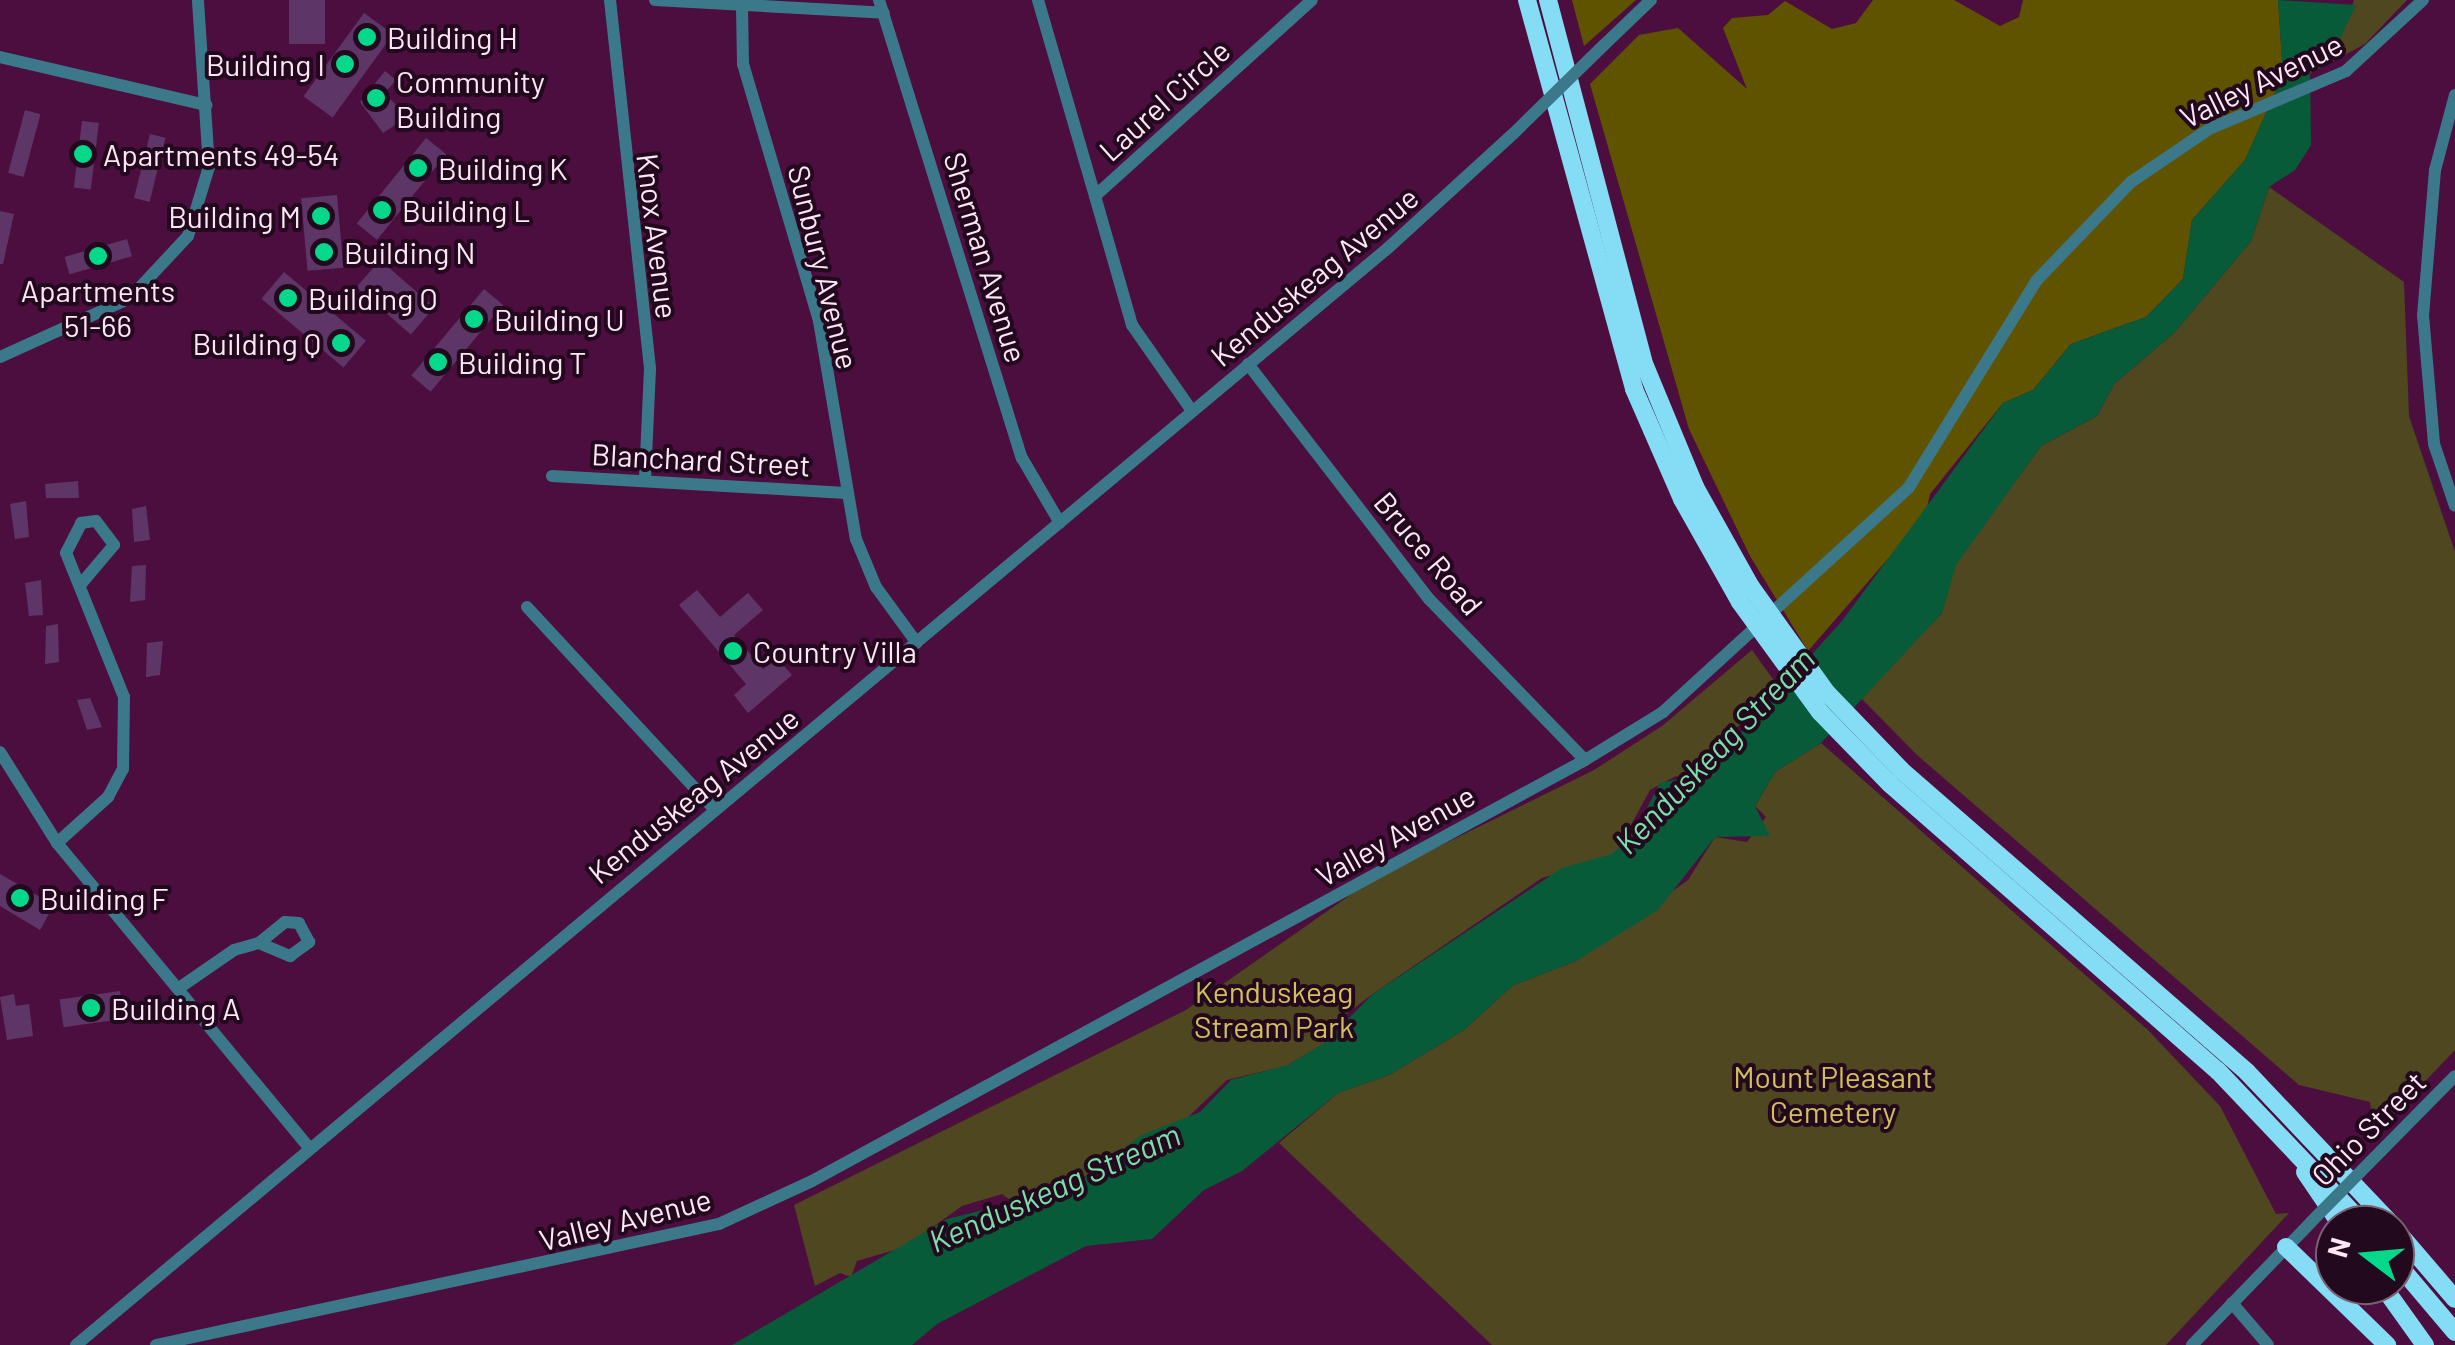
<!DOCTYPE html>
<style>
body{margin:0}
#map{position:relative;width:2455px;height:1345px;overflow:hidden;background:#4c0e3e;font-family:Barlow,sans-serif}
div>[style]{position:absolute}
.green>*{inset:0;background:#4e4720}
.forest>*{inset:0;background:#605300}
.water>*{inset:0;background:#085b39}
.building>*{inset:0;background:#5d3667;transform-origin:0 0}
.minor>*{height:12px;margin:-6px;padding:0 6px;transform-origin:6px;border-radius:6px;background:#3b798a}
.highway>*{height:18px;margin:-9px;padding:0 9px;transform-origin:9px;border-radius:9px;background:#84dcf5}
.minor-bridge>*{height:12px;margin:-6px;padding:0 6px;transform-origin:6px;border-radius:6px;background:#3b798a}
.highway-bridge>*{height:18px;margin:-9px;padding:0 9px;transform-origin:9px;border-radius:9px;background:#84dcf5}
.dots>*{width:28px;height:28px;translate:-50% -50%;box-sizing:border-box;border:5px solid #23091d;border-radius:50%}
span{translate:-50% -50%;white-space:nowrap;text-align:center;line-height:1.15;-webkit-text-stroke:8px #23091d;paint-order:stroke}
.poi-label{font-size:30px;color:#fde6f5}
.left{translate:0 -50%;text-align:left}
.right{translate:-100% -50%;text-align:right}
.street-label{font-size:30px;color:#fde6f5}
.park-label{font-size:30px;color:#d3c05c}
.water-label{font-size:32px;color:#7adfa9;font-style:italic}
.north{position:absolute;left:2315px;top:1205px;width:100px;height:100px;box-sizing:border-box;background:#23091d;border:2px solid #7a6173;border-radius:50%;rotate:286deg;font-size:28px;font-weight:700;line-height:40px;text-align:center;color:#fde6f5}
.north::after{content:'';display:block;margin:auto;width:35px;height:45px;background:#04d98b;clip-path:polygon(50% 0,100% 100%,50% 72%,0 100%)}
</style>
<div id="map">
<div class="green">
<div style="clip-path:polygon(2354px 0,2407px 0,2365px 44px,2307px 75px,2308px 62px,2345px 27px)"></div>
<div style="clip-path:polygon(2269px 187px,2404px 282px,2409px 416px,2455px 552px,2455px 1050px,2374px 1135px,2370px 1102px,2299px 1085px,1917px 755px,1861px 698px,1942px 613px,1955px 565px,2041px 446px,2097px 416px,2114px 384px,2175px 332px,2251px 241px)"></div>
<div style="clip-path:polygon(1752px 650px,1780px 689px,1717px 745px,1718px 758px,1686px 781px,1676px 776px,1650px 790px,1613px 858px,1542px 878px,1370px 996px,1322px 1033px,1326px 1043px,1286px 1066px,1227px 1080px,1186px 1119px,1080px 1179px,1014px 1203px,1002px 1194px,962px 1206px,905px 1247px,857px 1261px,851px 1277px,840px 1273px,815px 1286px,794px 1205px,1186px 1010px,1373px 879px,1594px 770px,1662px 726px)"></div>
<div style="clip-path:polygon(1821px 743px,2148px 1030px,2220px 1106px,2276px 1214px,2289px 1213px,2166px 1345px,1492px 1345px,1279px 1143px,1338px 1093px,1389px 1075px,1464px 1030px,1512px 986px,1576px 961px,1688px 880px,1715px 837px,1747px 842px,1766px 817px,1755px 806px,1775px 772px)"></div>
</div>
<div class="forest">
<div style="clip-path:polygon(1572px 0,1636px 0,1584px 46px)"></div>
<div style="clip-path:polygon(1873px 0,1954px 0,2000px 26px,2019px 17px,2023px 0,2278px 0,2283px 75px,2245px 160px,2192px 220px,2183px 279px,2146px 317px,2071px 344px,2033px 390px,2003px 403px,1930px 494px,1925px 516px,1808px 651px,1750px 556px,1689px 429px,1590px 84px,1639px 35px,1678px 28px,1747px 89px,1723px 28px,1732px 18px,1768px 15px,1785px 1px,1832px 29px,1856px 23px)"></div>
</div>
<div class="water">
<div style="clip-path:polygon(2278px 0,2356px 5px,2339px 41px,2310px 64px,2311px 145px,2295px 170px,2269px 187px,2251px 241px,2175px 332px,2114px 384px,2097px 416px,2041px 446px,1956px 565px,1942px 613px,1821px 743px,1775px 772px,1755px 806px,1770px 836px,1715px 837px,1658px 910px,1576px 961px,1512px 986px,1464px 1030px,1389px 1075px,1338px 1093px,1242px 1171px,1204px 1190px,1152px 1239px,1086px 1246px,937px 1324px,912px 1345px,732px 1345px,947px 1219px,1068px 1189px,1142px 1135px,1200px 1112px,1231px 1080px,1288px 1065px,1323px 1044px,1373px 994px,1562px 868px,1612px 854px,1634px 833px,1660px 783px,1693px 776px,1723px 753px,1842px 621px,2003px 403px,2033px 390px,2071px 344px,2146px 317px,2183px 279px,2192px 220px,2245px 160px,2283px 75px)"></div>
</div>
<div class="building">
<div style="left:289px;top:0;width:36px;height:44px"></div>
<div style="left:364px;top:13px;width:36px;height:103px;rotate:36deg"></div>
<div style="clip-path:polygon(385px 71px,396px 80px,384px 94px,409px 116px,383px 133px,360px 102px)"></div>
<div style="left:25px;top:110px;width:16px;height:65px;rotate:15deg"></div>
<div style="left:82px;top:121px;width:17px;height:67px;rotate:7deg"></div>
<div style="left:150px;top:134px;width:16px;height:66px;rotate:14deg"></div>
<div style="left:426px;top:138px;width:26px;height:110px;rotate:39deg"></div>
<div style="left:337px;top:195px;width:73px;height:36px;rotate:85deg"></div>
<div style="clip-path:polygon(0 211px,14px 214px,3px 264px,0 264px)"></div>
<div style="left:127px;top:239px;width:18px;height:65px;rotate:74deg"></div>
<div style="left:380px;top:260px;width:72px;height:36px;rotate:41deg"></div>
<div style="left:284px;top:272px;width:107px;height:35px;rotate:40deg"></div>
<div style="left:484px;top:289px;width:25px;height:113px;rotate:40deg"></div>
<div style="clip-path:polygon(78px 481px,79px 498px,46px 498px,45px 484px)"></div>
<div style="clip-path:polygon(26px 501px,29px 537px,15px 539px,10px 504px)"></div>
<div style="clip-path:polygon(146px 506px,150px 540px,134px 542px,132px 509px)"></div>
<div style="clip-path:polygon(146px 565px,145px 600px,130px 602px,132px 566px)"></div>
<div style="clip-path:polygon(41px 580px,43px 615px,29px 616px,25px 583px)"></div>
<div style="clip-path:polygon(697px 590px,720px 617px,748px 593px,763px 610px,734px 635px,763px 669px,777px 658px,792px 675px,748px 713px,734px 695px,746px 684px,679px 605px)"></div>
<div style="clip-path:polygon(58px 624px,59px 662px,45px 664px,46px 626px)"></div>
<div style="clip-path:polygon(163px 641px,160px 675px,146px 677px,147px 643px)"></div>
<div style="clip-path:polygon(90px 698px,102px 727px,87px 730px,77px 700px)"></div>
<div style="clip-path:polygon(0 874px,54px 905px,40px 930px,0 906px)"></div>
<div style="left:120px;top:991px;width:28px;height:61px;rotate:82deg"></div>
<div style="clip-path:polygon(14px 994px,16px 1006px,29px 1004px,33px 1036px,7px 1040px,0 997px)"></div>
</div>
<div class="minor">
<div style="left:610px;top:0;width:371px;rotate:83.8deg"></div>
<div style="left:650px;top:369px;width:110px;rotate:92.6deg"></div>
<div style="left:655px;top:0;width:229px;rotate:3.2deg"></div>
<div style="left:879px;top:0;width:480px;rotate:72.7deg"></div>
<div style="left:1022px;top:458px;width:75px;rotate:59.7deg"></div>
<div style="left:1038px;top:0;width:204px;rotate:73.8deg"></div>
<div style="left:1095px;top:196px;width:292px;rotate:-42.1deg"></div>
<div style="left:742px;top:7px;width:57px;rotate:89deg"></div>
<div style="left:743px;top:64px;width:268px;rotate:73.5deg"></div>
<div style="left:819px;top:321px;width:221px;rotate:80.4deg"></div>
<div style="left:856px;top:539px;width:52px;rotate:67.4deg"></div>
<div style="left:876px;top:587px;width:69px;rotate:53.8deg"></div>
<div style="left:1604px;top:45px;width:65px;rotate:-43.8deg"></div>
<div style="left:0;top:57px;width:212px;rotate:13.1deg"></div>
<div style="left:2455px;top:95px;width:78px;rotate:104.9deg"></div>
<div style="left:2435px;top:170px;width:145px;rotate:94.7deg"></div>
<div style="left:2423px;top:315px;width:129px;rotate:85.1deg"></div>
<div style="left:2434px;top:444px;width:65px;rotate:71.3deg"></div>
<div style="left:1095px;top:196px;width:134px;rotate:74deg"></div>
<div style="left:1132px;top:325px;width:105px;rotate:55.1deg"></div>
<div style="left:0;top:357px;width:143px;rotate:-24.4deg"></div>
<div style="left:130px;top:298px;width:85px;rotate:-46.9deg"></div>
<div style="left:188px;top:236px;width:72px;rotate:-73.1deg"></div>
<div style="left:209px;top:167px;width:167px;rotate:-93.8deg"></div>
<div style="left:1248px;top:364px;width:297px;rotate:52.4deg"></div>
<div style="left:1429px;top:599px;width:224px;rotate:45.9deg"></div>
<div style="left:552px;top:476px;width:294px;rotate:3.3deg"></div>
<div style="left:527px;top:607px;width:275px;rotate:47.2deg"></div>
<div style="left:0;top:752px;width:107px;rotate:57.9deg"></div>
<div style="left:57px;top:843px;width:397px;rotate:50.4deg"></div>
<div style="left:57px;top:843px;width:69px;rotate:-42deg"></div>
<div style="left:108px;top:797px;width:32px;rotate:-62deg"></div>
<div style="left:123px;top:769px;width:72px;rotate:-89.2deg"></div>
<div style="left:124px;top:697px;width:155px;rotate:-111.9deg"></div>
<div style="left:66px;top:553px;width:34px;rotate:-63deg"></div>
<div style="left:81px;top:523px;width:15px;rotate:-8deg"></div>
<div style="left:96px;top:521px;width:30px;rotate:53deg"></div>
<div style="left:114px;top:545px;width:51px;rotate:130.2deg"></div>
<div style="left:179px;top:988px;width:67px;rotate:-34.6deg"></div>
<div style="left:234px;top:950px;width:26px;rotate:-16deg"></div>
<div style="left:259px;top:943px;width:34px;rotate:23deg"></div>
<div style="left:290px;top:956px;width:24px;rotate:-36deg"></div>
<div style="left:309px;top:942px;width:21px;rotate:-118deg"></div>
<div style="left:299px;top:923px;width:14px;rotate:-176deg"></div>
<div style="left:285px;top:922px;width:33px;rotate:141deg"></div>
<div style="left:2381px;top:1151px;width:105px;rotate:-45.4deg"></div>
<div style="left:2232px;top:1303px;width:55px;rotate:49.4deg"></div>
<div style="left:76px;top:1345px;width:1710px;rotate:-39.9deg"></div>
<div style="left:1388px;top:248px;width:171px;rotate:-42.4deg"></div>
<div style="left:156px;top:1345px;width:576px;rotate:-12.13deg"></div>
<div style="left:719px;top:1224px;width:102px;rotate:-24.8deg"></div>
<div style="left:812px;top:1181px;width:880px;rotate:-28.57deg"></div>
<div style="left:1585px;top:760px;width:92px;rotate:-31.6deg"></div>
<div style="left:1663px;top:712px;width:333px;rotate:-42.4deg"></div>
<div style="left:1909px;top:487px;width:242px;rotate:-58.3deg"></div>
<div style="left:2036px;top:281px;width:137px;rotate:-46.2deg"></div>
<div style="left:2131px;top:182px;width:94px;rotate:-34.2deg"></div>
<div style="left:2209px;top:129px;width:149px;rotate:-22.9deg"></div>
<div style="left:2346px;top:71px;width:105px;rotate:-42.7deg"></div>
<div style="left:2192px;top:1345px;width:171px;rotate:-45.9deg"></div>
</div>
<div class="highway">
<div style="left:1527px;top:0;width:403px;rotate:74.6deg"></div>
<div style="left:1634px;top:389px;width:120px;rotate:66.4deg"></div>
<div style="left:1682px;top:499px;width:118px;rotate:60.6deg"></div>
<div style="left:1548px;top:0;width:379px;rotate:75.2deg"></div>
<div style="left:1645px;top:366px;width:131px;rotate:67.5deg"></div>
<div style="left:1695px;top:487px;width:115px;rotate:60.8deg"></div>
<div style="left:1901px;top:770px;width:459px;rotate:41.1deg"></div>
<div style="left:2247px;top:1072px;width:211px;rotate:46.5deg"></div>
<div style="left:1890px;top:784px;width:436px;rotate:41.2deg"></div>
<div style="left:2218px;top:1071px;width:212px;rotate:46.5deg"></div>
<div style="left:2305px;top:1172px;width:64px;rotate:55.8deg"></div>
<div style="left:2395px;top:1229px;width:92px;rotate:49.4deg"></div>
<div style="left:2286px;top:1247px;width:141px;rotate:44.1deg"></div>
<div style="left:2395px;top:1261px;width:93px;rotate:49.8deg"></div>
<div style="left:2382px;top:1285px;width:74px;rotate:54.4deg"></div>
</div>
<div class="minor-bridge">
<div style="left:1514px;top:133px;width:126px;rotate:-44.4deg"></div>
<div style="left:2311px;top:1222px;width:100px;rotate:-45.4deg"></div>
</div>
<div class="highway-bridge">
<div style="left:1751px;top:587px;width:130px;rotate:54.4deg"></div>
<div style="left:1827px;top:693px;width:107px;rotate:46.1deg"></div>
<div style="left:1740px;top:602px;width:136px;rotate:54deg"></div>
<div style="left:1820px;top:712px;width:100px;rotate:45.8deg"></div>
</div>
<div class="dots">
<div style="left:367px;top:37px;background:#04d98b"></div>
<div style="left:345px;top:64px;background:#04d98b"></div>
<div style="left:376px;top:98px;background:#04d98b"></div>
<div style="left:83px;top:154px;background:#04d98b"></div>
<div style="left:418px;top:168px;background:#04d98b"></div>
<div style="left:382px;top:210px;background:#04d98b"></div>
<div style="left:321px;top:216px;background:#04d98b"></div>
<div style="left:324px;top:252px;background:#04d98b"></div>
<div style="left:98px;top:256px;background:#04d98b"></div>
<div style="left:288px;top:298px;background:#04d98b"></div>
<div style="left:474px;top:319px;background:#04d98b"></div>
<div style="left:341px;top:343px;background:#04d98b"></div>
<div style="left:438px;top:362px;background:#04d98b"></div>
<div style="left:733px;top:651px;background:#04d98b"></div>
<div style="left:20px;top:898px;background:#04d98b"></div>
<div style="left:91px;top:1008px;background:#04d98b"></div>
</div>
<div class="poi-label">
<span class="left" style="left:387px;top:37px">Building H</span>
<span class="right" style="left:325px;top:64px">Building I</span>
<span class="left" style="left:396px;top:98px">Community<br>Building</span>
<span class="left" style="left:103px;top:154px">Apartments 49-54</span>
<span class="left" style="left:438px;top:168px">Building K</span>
<span class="left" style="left:402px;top:210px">Building L</span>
<span class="right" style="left:301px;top:216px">Building M</span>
<span class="left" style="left:344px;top:252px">Building N</span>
<span style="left:98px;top:307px">Apartments<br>51-66</span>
<span class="left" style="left:308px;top:298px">Building O</span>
<span class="left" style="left:494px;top:319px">Building U</span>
<span class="right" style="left:321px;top:343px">Building Q</span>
<span class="left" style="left:458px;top:362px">Building T</span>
<span class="left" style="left:753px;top:651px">Country Villa</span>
<span class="left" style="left:40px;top:898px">Building F</span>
<span class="left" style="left:111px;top:1008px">Building A</span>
</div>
<div class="street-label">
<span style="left:2261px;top:80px;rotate:-26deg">Valley Avenue</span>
<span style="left:1164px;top:100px;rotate:-42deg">Laurel Circle</span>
<span style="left:658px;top:236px;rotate:83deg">Knox Avenue</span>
<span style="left:986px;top:257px;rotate:73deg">Sherman Avenue</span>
<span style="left:824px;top:267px;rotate:76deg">Sunbury Avenue</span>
<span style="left:1314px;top:276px;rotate:-40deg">Kenduskeag Avenue</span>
<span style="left:701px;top:459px;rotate:3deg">Blanchard Street</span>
<span style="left:1429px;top:553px;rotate:50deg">Bruce Road</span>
<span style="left:693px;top:795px;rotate:-39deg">Kenduskeag Avenue</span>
<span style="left:1395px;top:835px;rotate:-29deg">Valley Avenue</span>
<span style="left:2368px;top:1128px;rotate:-45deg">Ohio Street</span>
<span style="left:625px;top:1219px;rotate:-14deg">Valley Avenue</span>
</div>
<div class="park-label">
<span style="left:1274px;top:1008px">Kenduskeag<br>Stream Park</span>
<span style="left:1833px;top:1093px">Mount Pleasant<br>Cemetery</span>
</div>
<div class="water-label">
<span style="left:1714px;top:750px;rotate:-46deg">Kenduskeag Stream</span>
<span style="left:1054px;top:1187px;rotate:-24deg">Kenduskeag Stream</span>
</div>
<div class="north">N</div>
</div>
